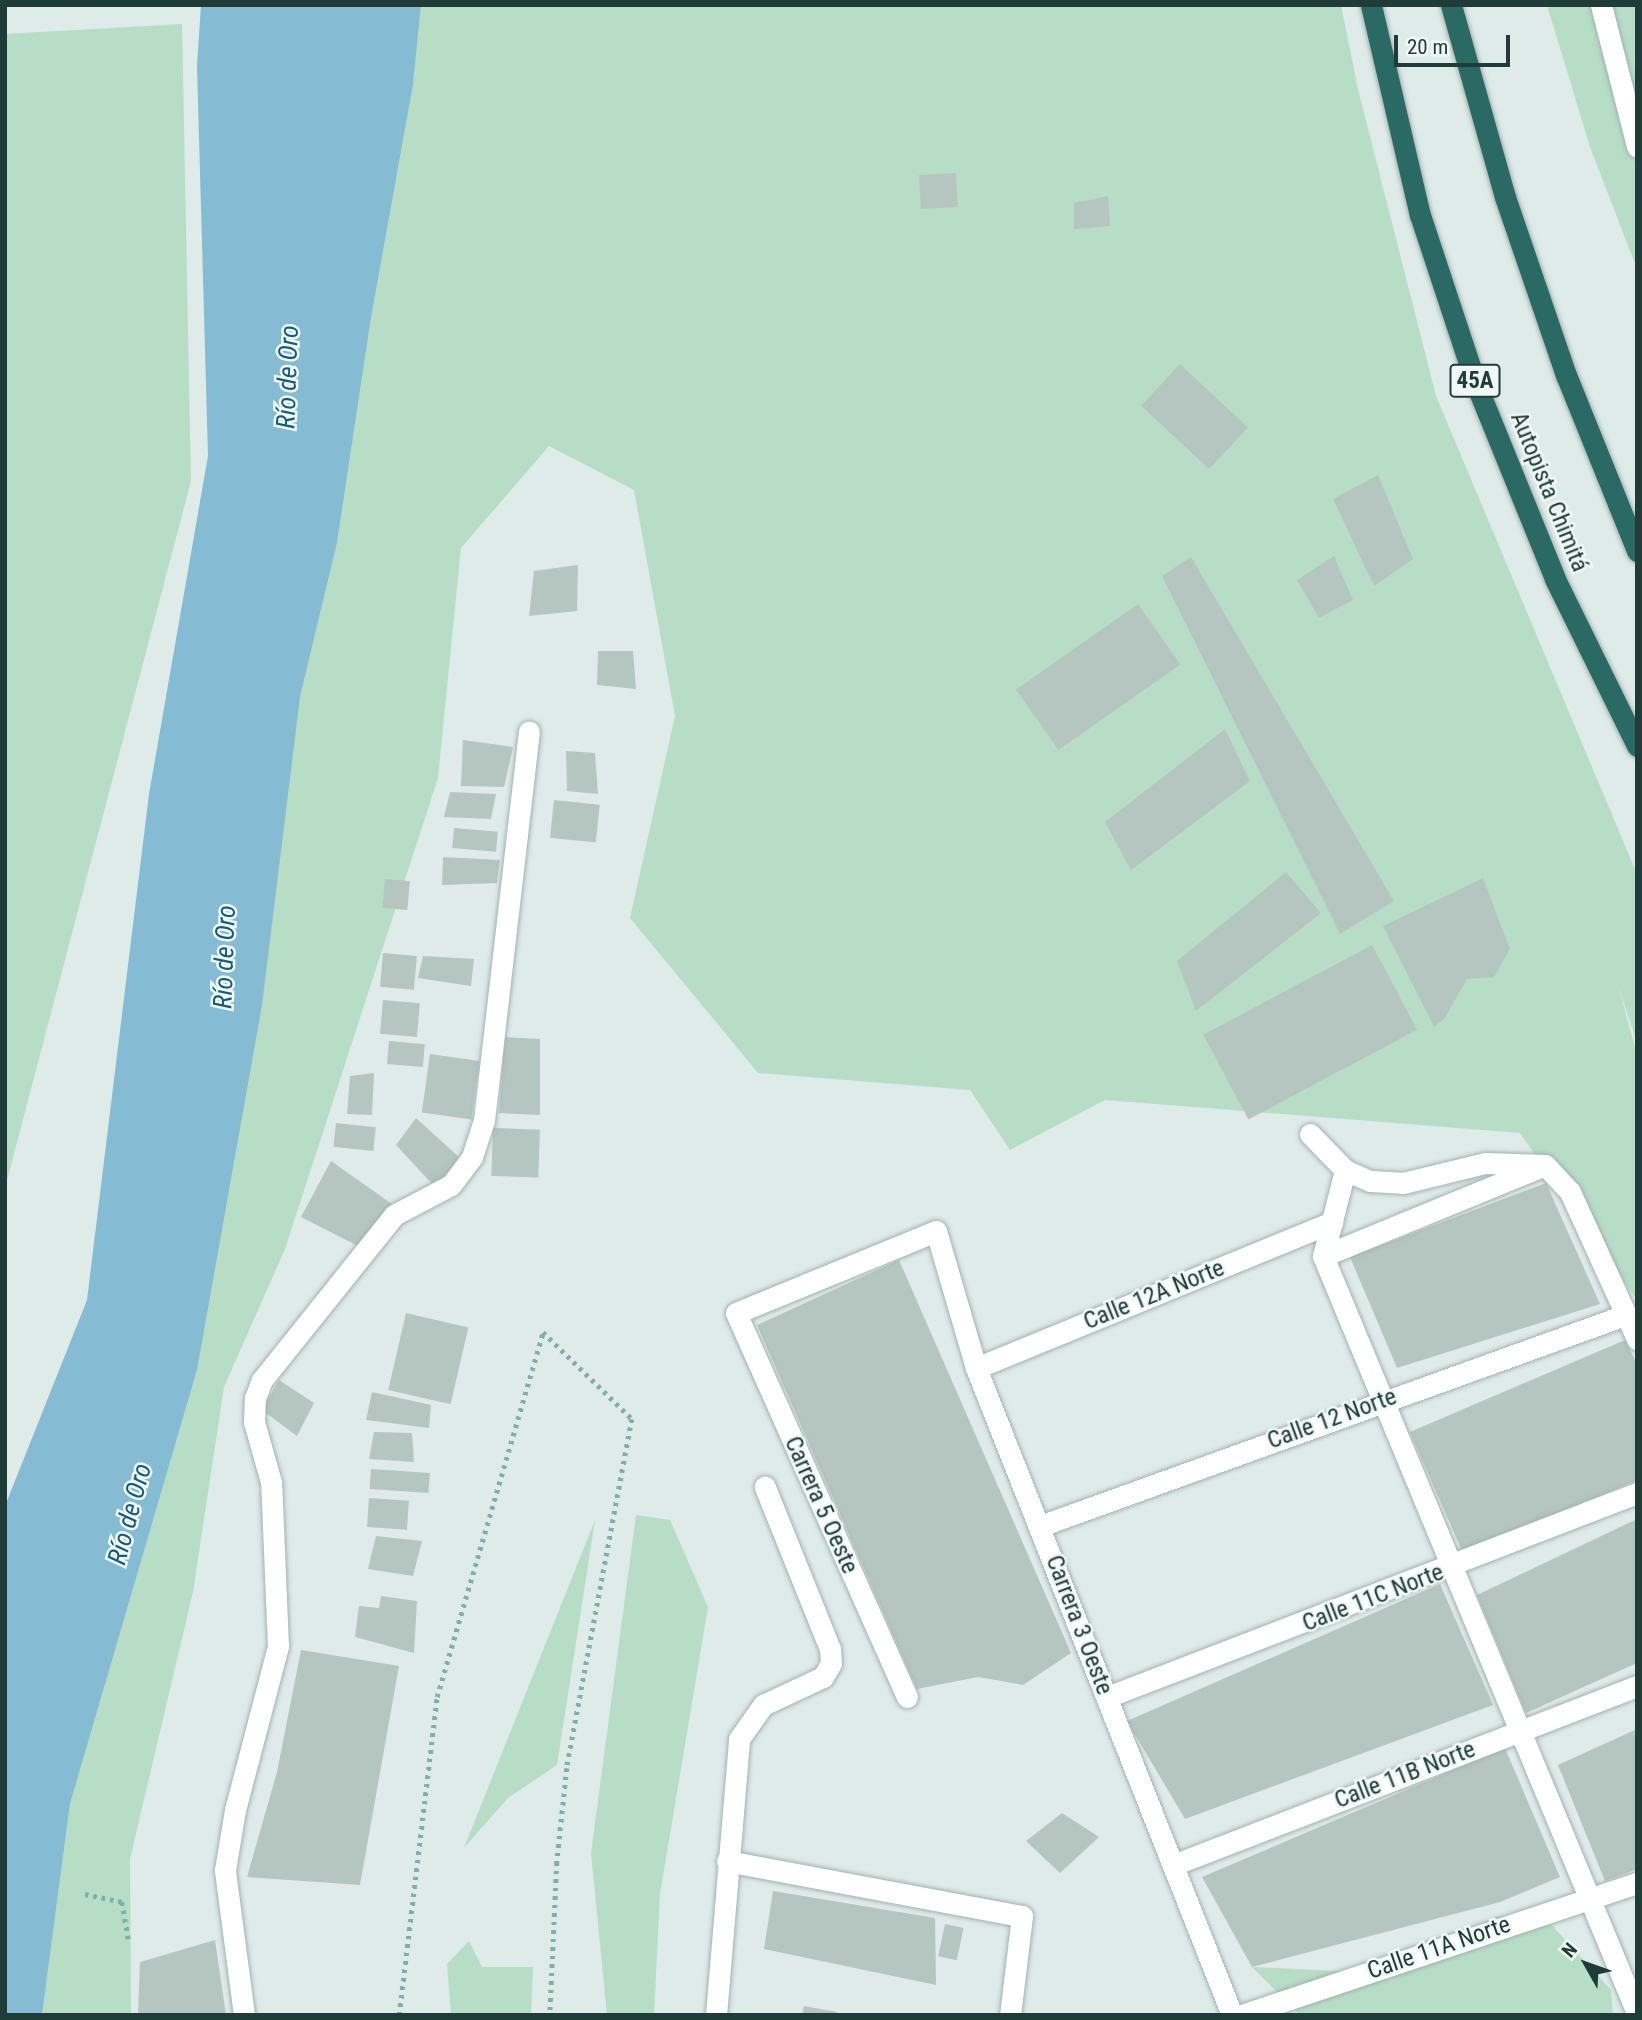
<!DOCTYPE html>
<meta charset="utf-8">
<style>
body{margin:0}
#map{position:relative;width:1642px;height:2020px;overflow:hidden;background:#dfebe8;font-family:"Roboto Condensed",sans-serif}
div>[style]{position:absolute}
.green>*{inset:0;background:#b7ddc7}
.water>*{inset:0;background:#85bbd3}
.building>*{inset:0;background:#b5c6c1;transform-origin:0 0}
.path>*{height:4.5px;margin-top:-2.25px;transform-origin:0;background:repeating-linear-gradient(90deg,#7fb0a8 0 3.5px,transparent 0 8.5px)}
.roads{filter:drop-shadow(0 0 2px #a2b3b0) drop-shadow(0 0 2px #a2b3b0)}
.street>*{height:21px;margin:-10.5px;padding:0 10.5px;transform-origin:10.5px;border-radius:10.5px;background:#fff}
.highway>*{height:21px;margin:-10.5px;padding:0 10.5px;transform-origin:10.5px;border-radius:10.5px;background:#2b6965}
span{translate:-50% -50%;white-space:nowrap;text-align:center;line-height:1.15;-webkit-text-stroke:5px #f0f8f5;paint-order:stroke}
.shield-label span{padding:2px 5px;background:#f0f8f5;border:2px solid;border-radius:5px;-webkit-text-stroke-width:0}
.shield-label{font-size:23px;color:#203c38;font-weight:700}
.street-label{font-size:24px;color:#203c38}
.water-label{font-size:26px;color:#185b79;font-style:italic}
.frame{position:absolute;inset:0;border:7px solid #203c38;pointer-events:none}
.north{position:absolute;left:1551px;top:1929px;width:70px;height:70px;-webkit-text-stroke:5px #f0f8f5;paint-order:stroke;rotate:310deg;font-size:19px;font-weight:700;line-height:28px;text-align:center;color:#203c38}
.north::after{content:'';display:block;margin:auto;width:24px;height:32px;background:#203c38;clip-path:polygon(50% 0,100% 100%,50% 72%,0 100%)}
.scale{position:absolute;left:1394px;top:35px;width:116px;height:32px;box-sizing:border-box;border:4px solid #203c38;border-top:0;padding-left:9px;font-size:21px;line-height:24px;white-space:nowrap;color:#203c38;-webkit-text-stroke:5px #f0f8f5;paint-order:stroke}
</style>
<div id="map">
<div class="green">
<div style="clip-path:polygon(421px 5px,1341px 5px,1358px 89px,1436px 396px,1637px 874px,1637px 1043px,1618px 985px,1637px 1055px,1637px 1300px,1520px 1133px,1105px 1100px,1010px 1150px,970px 1090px,758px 1073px,630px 918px,675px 716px,634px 490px,549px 446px,461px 548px,438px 778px,285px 1249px,224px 1387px,193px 1592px,130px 1859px,131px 2015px,42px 2015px,70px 1804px,197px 1370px,300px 697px,337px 543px,371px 318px,413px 85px)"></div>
<div style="clip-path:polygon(1547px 5px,1637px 5px,1637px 269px,1590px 147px)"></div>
<div style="clip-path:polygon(182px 24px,191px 481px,5px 1188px,5px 34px)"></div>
<div style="clip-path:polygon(636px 1515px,670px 1520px,708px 1607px,660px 1894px,654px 2015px,607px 2015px,591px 1853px)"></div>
<div style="clip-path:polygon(595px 1520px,557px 1765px,508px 1798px,464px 1848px)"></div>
<div style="clip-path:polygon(1495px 1916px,1547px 1920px,1611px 1990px,1613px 2015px,1300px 2015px,1252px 1967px,1400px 1974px)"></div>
<div style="clip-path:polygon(469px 1941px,482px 1967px,533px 1967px,531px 2015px,451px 2015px,447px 1964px)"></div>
</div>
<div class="water">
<div style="clip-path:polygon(201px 5px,421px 5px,413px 85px,371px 318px,337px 543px,300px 697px,262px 1005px,197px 1370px,70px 1804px,42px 2015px,5px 2015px,5px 1506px,87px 1300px,149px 794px,208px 456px,197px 66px)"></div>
</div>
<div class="building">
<div style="left:956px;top:173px;width:34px;height:37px;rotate:87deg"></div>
<div style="clip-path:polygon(1108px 196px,1110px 226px,1074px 229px,1074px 203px)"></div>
<div style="left:1180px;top:364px;width:93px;height:57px;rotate:43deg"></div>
<div style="clip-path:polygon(1378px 475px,1413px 559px,1374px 586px,1333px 499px)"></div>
<div style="clip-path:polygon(1334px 556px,1353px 600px,1319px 618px,1297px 580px)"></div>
<div style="clip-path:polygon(1191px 557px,1394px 901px,1340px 934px,1162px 576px)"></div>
<div style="clip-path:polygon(578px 565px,577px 611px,529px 616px,534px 571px)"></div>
<div style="left:1138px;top:604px;width:74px;height:149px;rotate:55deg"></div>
<div style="clip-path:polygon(598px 651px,633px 651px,636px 689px,597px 685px)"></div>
<div style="clip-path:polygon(1225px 729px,1250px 781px,1131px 870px,1105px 822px)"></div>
<div style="clip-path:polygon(463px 740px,513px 747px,504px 787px,461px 786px)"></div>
<div style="clip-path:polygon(566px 751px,595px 753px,598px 794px,567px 791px)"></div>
<div style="clip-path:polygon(450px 792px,496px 794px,491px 819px,444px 817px)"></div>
<div style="left:554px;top:800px;width:46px;height:38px;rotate:6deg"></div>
<div style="left:454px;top:828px;width:44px;height:20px;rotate:5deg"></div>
<div style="clip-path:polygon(443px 857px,500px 860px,497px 883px,442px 885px)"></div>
<div style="clip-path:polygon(1286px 872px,1321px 913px,1196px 1011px,1177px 961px)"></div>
<div style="clip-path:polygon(1483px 878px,1510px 949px,1494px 977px,1467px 979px,1445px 1018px,1434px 1027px,1383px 926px)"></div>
<div style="left:385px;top:879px;width:25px;height:29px;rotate:5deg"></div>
<div style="left:1372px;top:945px;width:96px;height:191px;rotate:62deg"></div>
<div style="left:383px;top:953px;width:34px;height:34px;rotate:5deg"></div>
<div style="clip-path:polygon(423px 956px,474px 959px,471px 986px,418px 978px)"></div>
<div style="left:383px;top:1000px;width:37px;height:34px;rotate:5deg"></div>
<div style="clip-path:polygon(505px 1037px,540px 1039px,540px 1115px,499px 1113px)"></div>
<div style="left:389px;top:1041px;width:36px;height:23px;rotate:5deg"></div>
<div style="left:430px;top:1054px;width:50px;height:59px;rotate:8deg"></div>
<div style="clip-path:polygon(374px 1073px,372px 1115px,347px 1114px,350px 1076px)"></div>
<div style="clip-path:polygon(416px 1118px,461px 1159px,435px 1187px,396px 1145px)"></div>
<div style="left:336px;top:1123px;width:40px;height:24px;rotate:6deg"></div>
<div style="left:493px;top:1128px;width:47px;height:48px;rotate:2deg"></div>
<div style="clip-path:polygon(331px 1161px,392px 1204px,358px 1246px,301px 1217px)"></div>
<div style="clip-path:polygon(1546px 1183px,1600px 1304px,1397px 1368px,1350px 1257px)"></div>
<div style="clip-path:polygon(899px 1260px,1071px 1653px,1023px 1685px,978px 1677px,917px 1689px,757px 1325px)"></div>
<div style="left:406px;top:1313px;width:64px;height:79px;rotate:13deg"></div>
<div style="clip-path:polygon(1625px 1340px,1637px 1364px,1637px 1480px,1463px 1553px,1410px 1432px)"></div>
<div style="clip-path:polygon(279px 1380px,314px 1403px,297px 1436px,262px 1410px)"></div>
<div style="clip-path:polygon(372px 1392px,431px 1405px,429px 1428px,366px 1420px)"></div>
<div style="clip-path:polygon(374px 1432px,412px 1433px,414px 1462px,369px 1459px)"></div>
<div style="left:371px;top:1469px;width:59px;height:20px;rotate:4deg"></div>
<div style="left:369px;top:1498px;width:40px;height:29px;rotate:4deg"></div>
<div style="clip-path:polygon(1637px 1519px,1637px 1663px,1526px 1713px,1477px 1595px)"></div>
<div style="clip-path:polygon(376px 1536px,422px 1541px,413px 1576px,368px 1569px)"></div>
<div style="clip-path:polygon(1440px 1584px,1493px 1705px,1185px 1819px,1127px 1721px)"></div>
<div style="clip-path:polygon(381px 1596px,417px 1601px,414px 1653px,355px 1637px,359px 1606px,379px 1608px)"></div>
<div style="clip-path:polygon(301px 1650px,399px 1666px,360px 1885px,247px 1877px,277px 1772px)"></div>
<div style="clip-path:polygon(1637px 1729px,1637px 1869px,1605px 1881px,1558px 1765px)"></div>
<div style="clip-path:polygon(1505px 1748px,1560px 1877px,1500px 1902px,1252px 1967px,1202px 1877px)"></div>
<div style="clip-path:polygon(1062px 1813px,1099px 1837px,1060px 1873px,1026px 1841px)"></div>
<div style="clip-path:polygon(773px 1891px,935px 1918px,936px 1985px,764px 1949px)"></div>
<div style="left:945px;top:1924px;width:19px;height:33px;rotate:12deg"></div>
<div style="clip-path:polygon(215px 1940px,226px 2015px,138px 2015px,140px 1962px)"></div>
<div style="clip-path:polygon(804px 2006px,837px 2012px,836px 2015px,802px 2015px)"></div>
</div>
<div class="path">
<div style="left:85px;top:1894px;width:38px;rotate:12deg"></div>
<div style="left:122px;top:1902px;width:40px;rotate:80deg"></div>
<div style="left:399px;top:2015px;width:320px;rotate:-83.2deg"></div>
<div style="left:437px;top:1697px;width:380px;rotate:-73.8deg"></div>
<div style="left:543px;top:1332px;width:124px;rotate:44.3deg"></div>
<div style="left:632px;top:1419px;width:355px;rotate:100.6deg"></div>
<div style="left:567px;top:1768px;width:95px;rotate:96.1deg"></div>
<div style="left:557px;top:1862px;width:153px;rotate:92.6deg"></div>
</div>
<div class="roads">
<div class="street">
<div style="left:1601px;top:5px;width:146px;rotate:75.7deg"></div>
<div style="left:1310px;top:1134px;width:50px;rotate:45.8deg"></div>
<div style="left:1345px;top:1170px;width:27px;rotate:24deg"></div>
<div style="left:1370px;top:1181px;width:33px;rotate:3deg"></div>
<div style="left:1403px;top:1183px;width:84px;rotate:-13.7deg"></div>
<div style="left:1485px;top:1163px;width:60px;rotate:1.9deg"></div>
<div style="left:1545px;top:1165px;width:37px;rotate:47deg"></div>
<div style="left:1570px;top:1192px;width:162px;rotate:65.5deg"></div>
<div style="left:1345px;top:1170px;width:89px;rotate:104.3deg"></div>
<div style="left:1323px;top:1256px;width:820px;rotate:67.47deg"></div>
<div style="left:1323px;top:1256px;width:232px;rotate:-22.3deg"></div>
<div style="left:976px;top:1368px;width:385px;rotate:-22.3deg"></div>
<div style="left:1040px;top:1526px;width:622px;rotate:-19.83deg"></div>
<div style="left:907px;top:1697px;width:420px;rotate:-114deg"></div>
<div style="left:736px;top:1313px;width:216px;rotate:-22.3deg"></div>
<div style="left:936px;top:1231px;width:143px;rotate:73.7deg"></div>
<div style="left:976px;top:1368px;width:696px;rotate:68.41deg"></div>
<div style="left:1107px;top:1697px;width:568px;rotate:-21.05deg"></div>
<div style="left:727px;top:1861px;width:300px;rotate:10.6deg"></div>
<div style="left:1022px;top:1916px;width:100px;rotate:96.9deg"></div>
<div style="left:1173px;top:1865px;width:497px;rotate:-21.1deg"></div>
<div style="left:244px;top:2015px;width:146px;rotate:-97.5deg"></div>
<div style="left:225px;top:1870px;width:61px;rotate:-80.5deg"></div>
<div style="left:235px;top:1810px;width:170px;rotate:-75.3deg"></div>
<div style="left:278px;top:1646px;width:164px;rotate:-92.4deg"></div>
<div style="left:271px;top:1482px;width:62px;rotate:-105.8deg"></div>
<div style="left:254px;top:1422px;width:24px;rotate:-88deg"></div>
<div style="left:255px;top:1398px;width:19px;rotate:-69deg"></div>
<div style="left:262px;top:1380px;width:211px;rotate:-51.3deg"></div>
<div style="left:394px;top:1215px;width:64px;rotate:-27.8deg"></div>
<div style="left:451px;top:1185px;width:35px;rotate:-53deg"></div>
<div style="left:472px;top:1157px;width:39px;rotate:-72deg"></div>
<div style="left:484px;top:1120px;width:391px;rotate:-83.4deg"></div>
<div style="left:716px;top:2015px;width:277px;rotate:-85.2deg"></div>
<div style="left:739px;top:1739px;width:42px;rotate:-54.8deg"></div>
<div style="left:763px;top:1705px;width:66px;rotate:-25deg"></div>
<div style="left:823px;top:1677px;width:16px;rotate:-60deg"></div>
<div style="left:831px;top:1663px;width:14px;rotate:-94deg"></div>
<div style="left:830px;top:1649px;width:175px;rotate:-111.9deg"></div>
<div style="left:1242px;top:2015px;width:416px;rotate:-18.5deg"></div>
</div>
<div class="highway">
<div style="left:1371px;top:5px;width:216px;rotate:76.9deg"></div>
<div style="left:1420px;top:215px;width:178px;rotate:71.7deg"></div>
<div style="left:1476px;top:384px;width:210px;rotate:67.9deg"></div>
<div style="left:1555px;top:579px;width:186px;rotate:63.8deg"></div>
<div style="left:1451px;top:5px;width:199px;rotate:74.3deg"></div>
<div style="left:1505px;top:197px;width:188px;rotate:71.1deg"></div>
<div style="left:1566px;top:375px;width:190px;rotate:68deg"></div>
</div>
</div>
<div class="shield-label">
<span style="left:1475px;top:381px">45A</span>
</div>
<div class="street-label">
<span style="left:1549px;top:492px;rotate:68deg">Autopista Chimitá</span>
<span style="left:1154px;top:1295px;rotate:-22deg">Calle 12A Norte</span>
<span style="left:1332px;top:1419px;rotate:-20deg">Calle 12 Norte</span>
<span style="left:821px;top:1505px;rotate:66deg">Carrera 5 Oeste</span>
<span style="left:1373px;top:1598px;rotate:-21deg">Calle 11C Norte</span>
<span style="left:1079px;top:1625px;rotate:69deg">Carrera 3 Oeste</span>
<span style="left:1405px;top:1775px;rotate:-21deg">Calle 11B Norte</span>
<span style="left:1439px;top:1948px;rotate:-19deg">Calle 11A Norte</span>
</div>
<div class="water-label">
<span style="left:288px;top:377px;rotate:-88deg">Río de Oro</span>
<span style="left:225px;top:957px;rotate:-88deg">Río de Oro</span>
<span style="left:130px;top:1514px;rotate:-75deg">Río de Oro</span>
</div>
<div class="frame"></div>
<div class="north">N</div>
<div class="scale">20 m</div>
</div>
